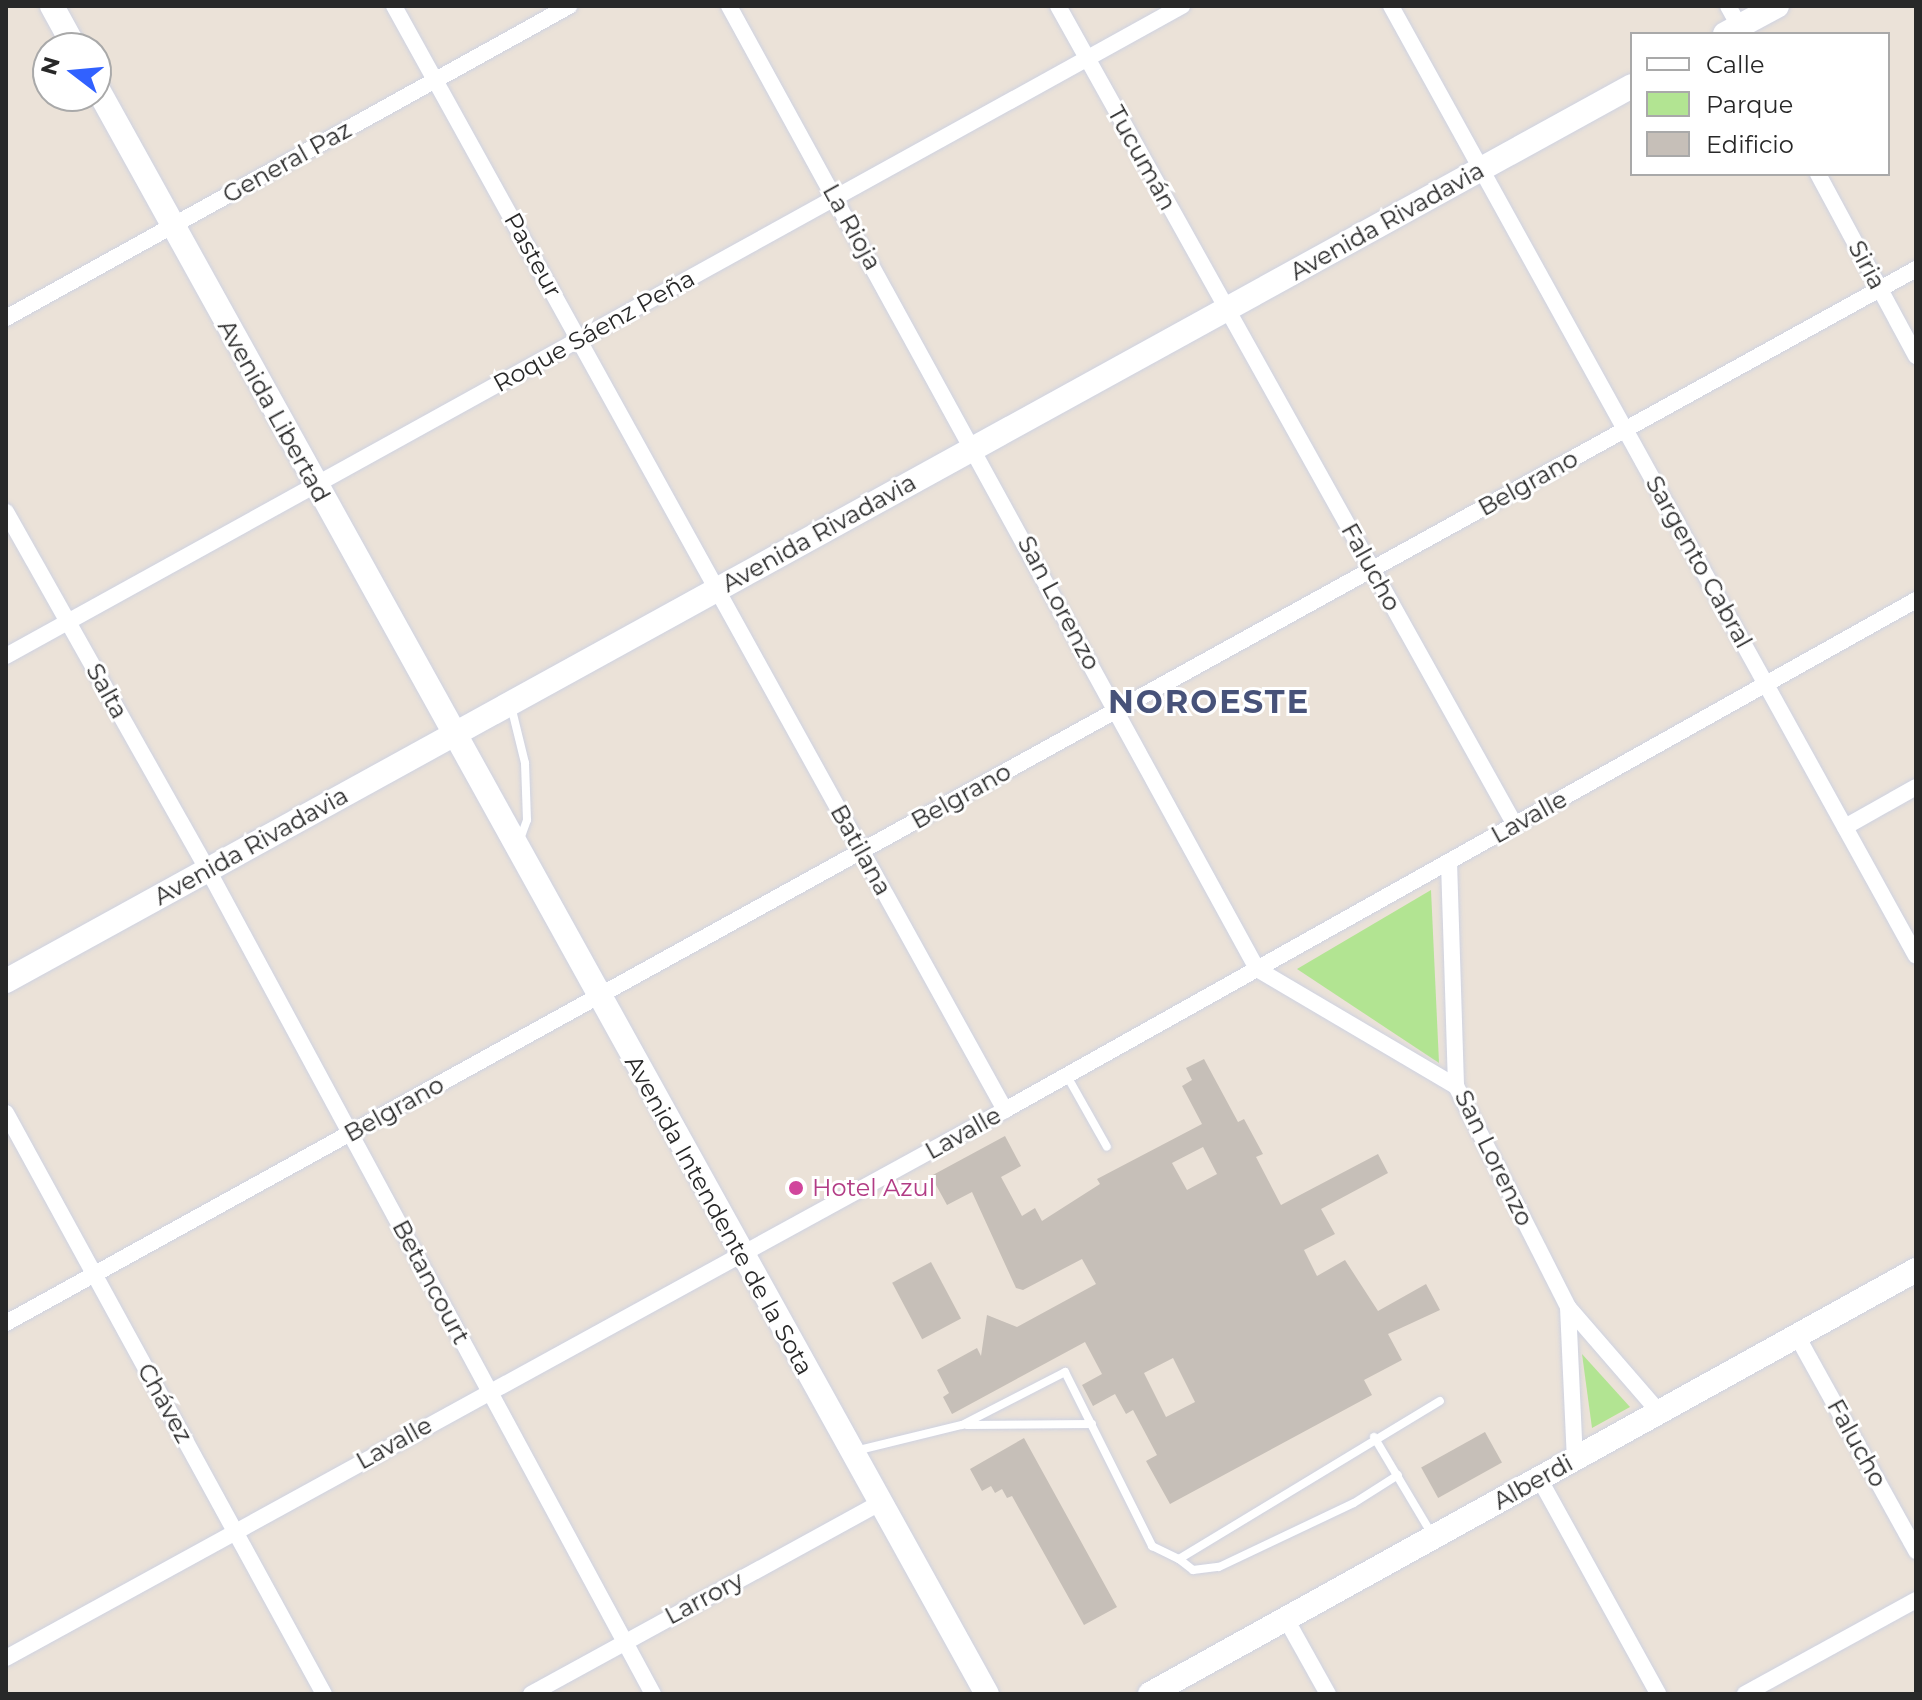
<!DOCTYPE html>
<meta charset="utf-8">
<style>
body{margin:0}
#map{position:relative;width:1922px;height:1700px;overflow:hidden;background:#ebe2d8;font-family:Montserrat,sans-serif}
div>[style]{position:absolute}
.green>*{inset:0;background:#b2e492}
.building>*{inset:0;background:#c6bfb8;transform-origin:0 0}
.roads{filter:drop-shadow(0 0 2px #ced2e1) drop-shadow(0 0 2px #ced2e1)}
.lane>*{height:8px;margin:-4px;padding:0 4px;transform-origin:4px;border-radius:4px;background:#fff}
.street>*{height:16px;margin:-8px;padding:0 8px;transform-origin:8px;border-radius:8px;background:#fff}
.secondary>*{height:24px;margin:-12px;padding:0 12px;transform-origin:12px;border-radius:12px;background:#fff}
.dots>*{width:22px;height:22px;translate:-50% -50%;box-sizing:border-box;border:4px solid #fff;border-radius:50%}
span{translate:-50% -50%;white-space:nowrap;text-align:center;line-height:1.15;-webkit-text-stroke:6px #fff;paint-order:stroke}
.street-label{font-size:24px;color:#282828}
.hotel-label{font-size:24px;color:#b23c85}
.left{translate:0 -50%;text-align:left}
.district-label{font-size:32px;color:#475279;font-weight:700;letter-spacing:2px}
.frame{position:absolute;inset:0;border:8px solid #282828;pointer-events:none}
.legend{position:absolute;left:1630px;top:32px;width:260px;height:144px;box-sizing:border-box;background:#fff;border:2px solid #a9a9a9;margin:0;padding:10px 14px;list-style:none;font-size:24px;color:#282828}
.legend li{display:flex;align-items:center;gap:16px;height:40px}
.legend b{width:40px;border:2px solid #a9a9a9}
.north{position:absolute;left:32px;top:32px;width:80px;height:80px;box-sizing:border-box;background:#fff;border:2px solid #a9a9a9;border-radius:50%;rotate:286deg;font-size:22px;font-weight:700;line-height:32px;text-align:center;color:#282828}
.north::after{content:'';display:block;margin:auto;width:28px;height:36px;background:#3161ff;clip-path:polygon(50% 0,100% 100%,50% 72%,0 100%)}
</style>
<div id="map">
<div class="green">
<div style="clip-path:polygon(1431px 890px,1439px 1063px,1297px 969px)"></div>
<div style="clip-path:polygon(1582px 1354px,1630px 1407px,1592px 1428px)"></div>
</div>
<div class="building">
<div style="clip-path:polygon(evenodd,1204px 1059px,1238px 1122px,1244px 1119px,1263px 1154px,1256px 1157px,1281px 1205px,1378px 1154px,1388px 1173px,1321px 1209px,1335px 1234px,1304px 1250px,1317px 1276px,1345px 1260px,1378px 1311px,1426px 1284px,1440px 1310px,1388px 1334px,1402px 1360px,1364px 1380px,1372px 1395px,1170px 1504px,1146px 1461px,1157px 1455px,1133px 1410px,1126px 1414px,1115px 1394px,1093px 1406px,1082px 1385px,1102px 1374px,1085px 1342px,952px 1414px,943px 1397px,949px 1393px,937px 1370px,977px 1348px,981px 1356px,987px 1315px,1017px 1327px,1096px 1284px,1082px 1259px,1023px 1290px,1016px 1288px,972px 1192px,947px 1205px,931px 1176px,1005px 1136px,1021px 1166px,1001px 1177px,1022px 1216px,1035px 1208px,1042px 1221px,1100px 1184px,1097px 1179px,1202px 1124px,1182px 1086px,1192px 1080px,1186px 1068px,1204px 1059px,1203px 1147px,1217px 1174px,1187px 1190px,1172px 1163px,1203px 1147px,1204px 1059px,1173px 1358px,1195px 1402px,1166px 1417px,1144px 1373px,1173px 1358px)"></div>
<div style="left:931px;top:1262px;width:64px;height:44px;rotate:62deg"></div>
<div style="left:1485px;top:1432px;width:35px;height:73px;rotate:61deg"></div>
<div style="clip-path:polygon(1024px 1438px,1117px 1607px,1084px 1625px,1012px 1496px,1007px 1498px,1002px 1489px,995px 1493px,991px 1486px,982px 1491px,970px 1469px)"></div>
</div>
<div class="roads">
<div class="lane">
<div style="left:511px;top:706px;width:59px;rotate:76.2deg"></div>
<div style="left:525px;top:763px;width:57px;rotate:88deg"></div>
<div style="left:527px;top:820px;width:23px;rotate:110deg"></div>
<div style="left:1067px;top:1076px;width:81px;rotate:60.6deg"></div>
<div style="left:967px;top:1425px;width:125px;rotate:-0.5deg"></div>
<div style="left:1374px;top:1437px;width:115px;rotate:59.2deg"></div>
<div style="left:855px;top:1451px;width:110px;rotate:-13.7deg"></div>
<div style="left:962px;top:1425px;width:116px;rotate:-27.2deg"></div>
<div style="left:1065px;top:1372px;width:195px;rotate:63.4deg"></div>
<div style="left:1152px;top:1546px;width:30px;rotate:26deg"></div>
<div style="left:1179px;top:1559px;width:305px;rotate:-31.2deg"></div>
<div style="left:1179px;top:1559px;width:18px;rotate:38deg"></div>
<div style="left:1193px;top:1570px;width:26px;rotate:-7deg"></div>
<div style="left:1219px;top:1567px;width:149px;rotate:-25.4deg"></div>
<div style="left:1354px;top:1503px;width:52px;rotate:-32.5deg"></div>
</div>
<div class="street">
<div style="left:394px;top:6px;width:1262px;rotate:61.04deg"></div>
<div style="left:729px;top:6px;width:1098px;rotate:61.26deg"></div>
<div style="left:1257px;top:969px;width:231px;rotate:30.5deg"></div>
<div style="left:1058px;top:6px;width:938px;rotate:60.84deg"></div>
<div style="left:1391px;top:6px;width:1085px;rotate:61.07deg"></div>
<div style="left:1728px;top:6px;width:31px;rotate:61deg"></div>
<div style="left:1818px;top:174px;width:207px;rotate:61.7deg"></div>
<div style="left:6px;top:318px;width:644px;rotate:-28.99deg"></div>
<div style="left:6px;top:512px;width:411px;rotate:60.6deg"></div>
<div style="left:208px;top:870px;width:936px;rotate:61.63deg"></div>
<div style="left:6px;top:656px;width:1344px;rotate:-28.93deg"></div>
<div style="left:1845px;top:827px;width:81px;rotate:-29.4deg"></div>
<div style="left:1449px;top:862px;width:224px;rotate:88.2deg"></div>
<div style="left:1456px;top:1086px;width:248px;rotate:63.1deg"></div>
<div style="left:1568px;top:1307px;width:139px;rotate:49.1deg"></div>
<div style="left:6px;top:1113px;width:662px;rotate:61.31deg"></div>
<div style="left:1568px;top:1307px;width:152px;rotate:87.4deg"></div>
<div style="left:6px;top:1323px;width:2182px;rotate:-28.89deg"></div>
<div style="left:1797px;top:1336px;width:246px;rotate:61deg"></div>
<div style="left:1539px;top:1478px;width:247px;rotate:61.1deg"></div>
<div style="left:1286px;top:1619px;width:86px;rotate:60.8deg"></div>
<div style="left:6px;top:1658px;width:1139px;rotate:-28.75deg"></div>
<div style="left:1005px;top:1110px;width:1044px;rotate:-29.24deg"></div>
<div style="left:531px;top:1694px;width:396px;rotate:-28.7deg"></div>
<div style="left:1745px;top:1694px;width:195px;rotate:-28.8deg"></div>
</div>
<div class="secondary">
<div style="left:52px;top:6px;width:48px;rotate:61.3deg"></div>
<div style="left:1725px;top:34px;width:59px;rotate:-28.3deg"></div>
<div style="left:96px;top:86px;width:1838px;rotate:61.01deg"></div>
<div style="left:6px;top:981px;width:1856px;rotate:-28.83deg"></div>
<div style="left:1150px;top:1694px;width:876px;rotate:-28.97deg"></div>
</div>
</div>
<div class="dots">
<div style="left:796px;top:1188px;background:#d1479c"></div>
</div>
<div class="street-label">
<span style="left:1142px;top:158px;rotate:61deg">Tucumán</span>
<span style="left:287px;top:162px;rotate:-29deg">General Paz</span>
<span style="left:1387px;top:221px;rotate:-29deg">Avenida Rivadavia</span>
<span style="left:852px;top:227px;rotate:61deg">La Rioja</span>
<span style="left:533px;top:255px;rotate:61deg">Pasteur</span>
<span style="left:1867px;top:265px;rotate:62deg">Siria</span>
<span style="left:594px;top:331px;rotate:-29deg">Roque Sáenz Peña</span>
<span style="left:274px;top:411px;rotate:61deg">Avenida Libertad</span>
<span style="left:1528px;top:483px;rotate:-29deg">Belgrano</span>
<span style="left:819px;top:533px;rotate:-29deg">Avenida Rivadavia</span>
<span style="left:1699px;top:562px;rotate:61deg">Sargento Cabral</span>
<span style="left:1371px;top:567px;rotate:61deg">Falucho</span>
<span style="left:1059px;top:603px;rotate:62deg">San Lorenzo</span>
<span style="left:107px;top:691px;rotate:61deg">Salta</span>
<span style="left:961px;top:796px;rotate:-29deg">Belgrano</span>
<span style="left:1529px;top:817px;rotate:-29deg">Lavalle</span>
<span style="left:251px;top:846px;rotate:-29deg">Avenida Rivadavia</span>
<span style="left:861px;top:850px;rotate:61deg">Batilana</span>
<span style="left:394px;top:1109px;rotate:-29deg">Belgrano</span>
<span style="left:963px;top:1133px;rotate:-29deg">Lavalle</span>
<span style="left:1494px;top:1158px;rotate:64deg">San Lorenzo</span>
<span style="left:719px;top:1215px;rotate:61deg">Avenida Intendente de la Sota</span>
<span style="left:431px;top:1282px;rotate:62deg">Betancourt</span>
<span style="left:165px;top:1403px;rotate:61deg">Chávez</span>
<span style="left:394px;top:1443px;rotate:-29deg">Lavalle</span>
<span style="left:1857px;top:1443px;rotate:61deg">Falucho</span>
<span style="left:1533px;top:1482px;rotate:-29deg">Alberdi</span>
<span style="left:704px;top:1598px;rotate:-28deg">Larrory</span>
</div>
<div class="hotel-label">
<span class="left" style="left:812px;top:1188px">Hotel Azul</span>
</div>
<div class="district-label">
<span style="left:1209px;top:702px">NOROESTE</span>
</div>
<div class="frame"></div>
<ul class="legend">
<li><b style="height:10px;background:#fff"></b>Calle</li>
<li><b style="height:22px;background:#b2e492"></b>Parque</li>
<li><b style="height:22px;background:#c6bfb8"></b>Edificio</li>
</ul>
<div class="north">N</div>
</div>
